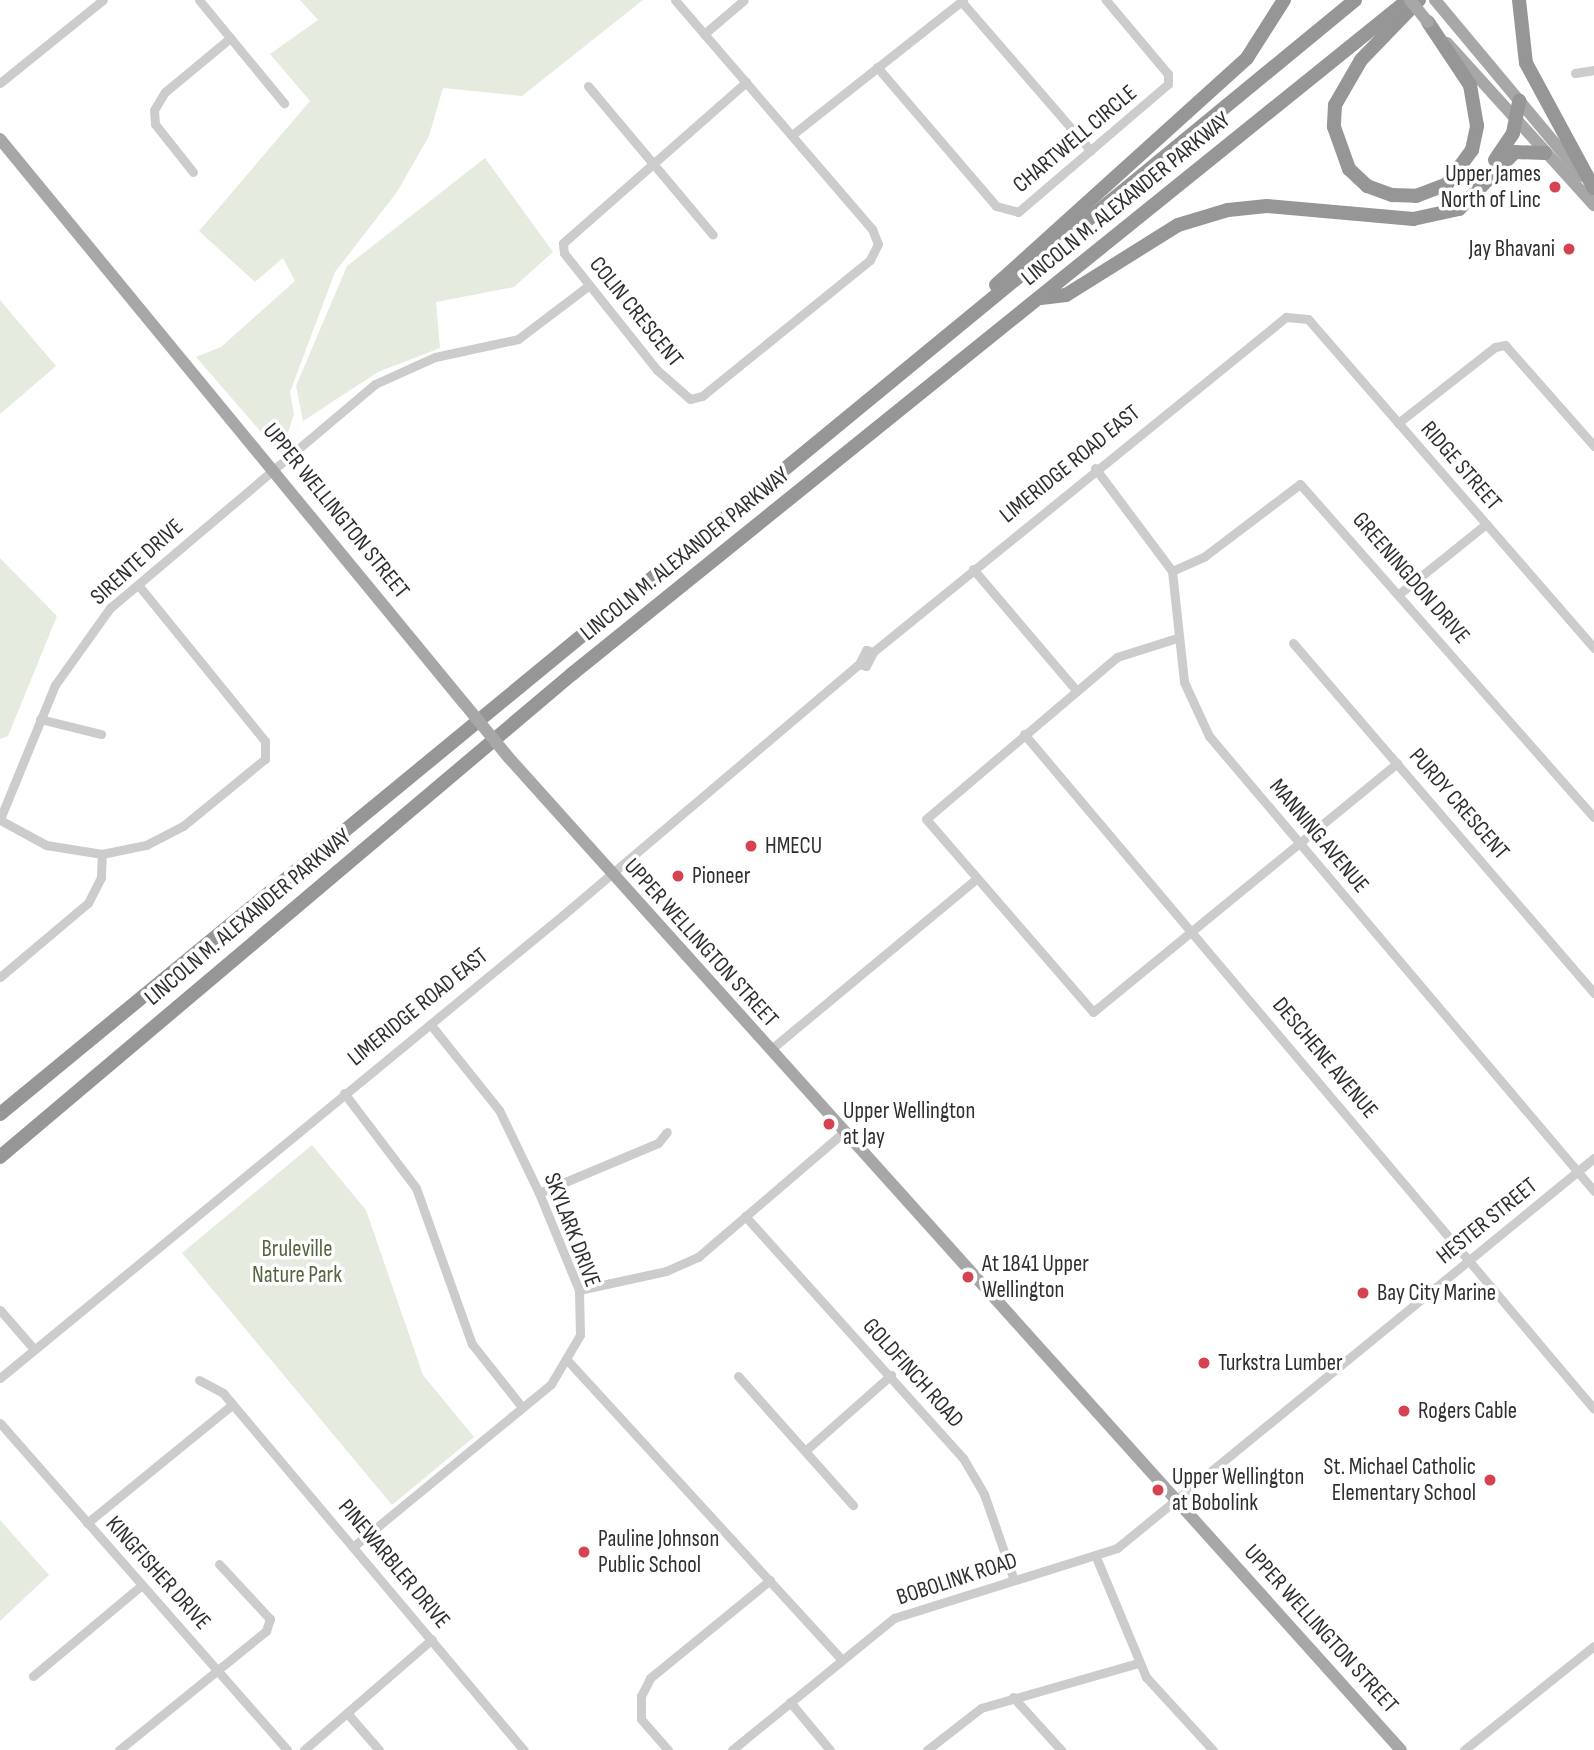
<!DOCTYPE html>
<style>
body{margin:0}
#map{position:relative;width:1594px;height:1750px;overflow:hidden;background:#fff;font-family:"Sofia Sans Condensed",sans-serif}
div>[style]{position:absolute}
.green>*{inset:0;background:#e5ebdf}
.minor>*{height:9px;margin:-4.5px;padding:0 4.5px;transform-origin:4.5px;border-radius:4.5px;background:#ccc}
.major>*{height:12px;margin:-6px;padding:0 6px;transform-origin:6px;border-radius:6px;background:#a7a7a7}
.highway>*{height:14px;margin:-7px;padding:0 7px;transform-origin:7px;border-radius:7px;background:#969696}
.major-bridge>*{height:12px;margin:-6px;padding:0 6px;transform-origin:6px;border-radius:6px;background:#a7a7a7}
.dots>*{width:19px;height:19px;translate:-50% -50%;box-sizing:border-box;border:4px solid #fff;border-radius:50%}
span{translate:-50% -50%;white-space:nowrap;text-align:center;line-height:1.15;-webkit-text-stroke:7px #fff;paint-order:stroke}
.street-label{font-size:23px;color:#2f2f2f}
.poi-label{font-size:23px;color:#2f2f2f}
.right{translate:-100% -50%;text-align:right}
.left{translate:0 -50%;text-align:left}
.park-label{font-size:23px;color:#536741}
</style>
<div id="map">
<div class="green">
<div style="clip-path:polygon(300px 0,643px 0,522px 96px,443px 88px,429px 136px,397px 192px,335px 272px,290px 392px,294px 414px,281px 455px,196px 357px,221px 347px,295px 281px,283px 258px,255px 282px,199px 231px,310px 101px,270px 54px,318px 20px)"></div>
<div style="clip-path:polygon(485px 158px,553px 252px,514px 287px,436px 302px,440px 348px,378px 372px,303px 421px,296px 386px,347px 266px)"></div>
<div style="clip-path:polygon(0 300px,56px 366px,0 414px)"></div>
<div style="clip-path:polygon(0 558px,57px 616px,8px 736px,0 739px)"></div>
<div style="clip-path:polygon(312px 1145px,366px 1210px,423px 1375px,474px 1437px,392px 1505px,182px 1253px)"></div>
<div style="clip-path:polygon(0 1520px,49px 1575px,0 1621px)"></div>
</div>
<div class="minor">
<div style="left:199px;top:0;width:134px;rotate:50.5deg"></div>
<div style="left:675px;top:0;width:302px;rotate:49.3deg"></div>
<div style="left:872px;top:229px;width:16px;rotate:68deg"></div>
<div style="left:878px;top:244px;width:18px;rotate:117deg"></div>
<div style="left:870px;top:260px;width:216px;rotate:141deg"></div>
<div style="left:702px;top:396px;width:12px;rotate:166deg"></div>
<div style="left:690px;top:399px;width:44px;rotate:-138.7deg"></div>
<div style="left:657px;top:370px;width:149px;rotate:-128.5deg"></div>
<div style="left:564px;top:253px;width:10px;rotate:-96deg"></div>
<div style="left:563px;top:243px;width:244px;rotate:-41.3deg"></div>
<div style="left:961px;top:1px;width:198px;rotate:49.1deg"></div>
<div style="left:704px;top:34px;width:52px;rotate:-40.4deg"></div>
<div style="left:877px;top:67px;width:183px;rotate:49.4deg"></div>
<div style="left:996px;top:206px;width:23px;rotate:15deg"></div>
<div style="left:1018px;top:212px;width:197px;rotate:-40.5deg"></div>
<div style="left:1168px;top:84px;width:10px;rotate:-90deg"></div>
<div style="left:1168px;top:74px;width:97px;rotate:-130deg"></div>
<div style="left:1575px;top:73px;width:19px;rotate:-9deg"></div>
<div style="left:0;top:83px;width:132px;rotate:-38.9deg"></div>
<div style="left:588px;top:86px;width:194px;rotate:50deg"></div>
<div style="left:792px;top:135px;width:218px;rotate:-38.3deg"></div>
<div style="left:193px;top:172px;width:61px;rotate:-128.4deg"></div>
<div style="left:155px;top:124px;width:14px;rotate:-94deg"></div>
<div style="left:154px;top:110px;width:21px;rotate:-59deg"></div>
<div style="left:165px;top:92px;width:85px;rotate:-39.7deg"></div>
<div style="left:1398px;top:423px;width:123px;rotate:-38.1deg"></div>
<div style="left:1495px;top:347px;width:10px;rotate:-11deg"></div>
<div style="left:1505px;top:345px;width:135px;rotate:48.6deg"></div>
<div style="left:1095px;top:468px;width:129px;rotate:53.2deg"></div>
<div style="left:1172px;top:571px;width:112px;rotate:83.8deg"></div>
<div style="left:1184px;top:682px;width:60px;rotate:65.2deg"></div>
<div style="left:1209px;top:736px;width:596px;rotate:49.76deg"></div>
<div style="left:973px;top:569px;width:160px;rotate:49.6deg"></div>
<div style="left:1172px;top:571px;width:36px;rotate:-24deg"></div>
<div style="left:1205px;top:556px;width:119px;rotate:-37.2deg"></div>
<div style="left:1300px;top:484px;width:444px;rotate:48.6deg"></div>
<div style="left:1399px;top:594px;width:112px;rotate:-38.8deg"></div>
<div style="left:1177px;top:638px;width:63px;rotate:162.4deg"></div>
<div style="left:1117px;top:657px;width:250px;rotate:139.7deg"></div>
<div style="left:926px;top:819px;width:255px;rotate:49.1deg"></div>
<div style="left:1093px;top:1012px;width:393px;rotate:-39.3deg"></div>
<div style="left:1293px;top:643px;width:462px;rotate:49.3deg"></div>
<div style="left:859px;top:664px;width:7px;rotate:16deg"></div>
<div style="left:866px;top:666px;width:16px;rotate:-63deg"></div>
<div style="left:40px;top:719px;width:63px;rotate:13.8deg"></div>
<div style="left:1024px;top:734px;width:883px;rotate:49.82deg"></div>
<div style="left:0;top:819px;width:145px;rotate:-67.7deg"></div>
<div style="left:55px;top:685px;width:95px;rotate:-54.5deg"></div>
<div style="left:110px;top:608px;width:347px;rotate:-40.2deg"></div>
<div style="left:375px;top:384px;width:66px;rotate:-24.2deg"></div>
<div style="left:435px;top:357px;width:85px;rotate:-12.2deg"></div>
<div style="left:518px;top:339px;width:88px;rotate:-37.1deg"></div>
<div style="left:0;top:820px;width:52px;rotate:28.5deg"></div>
<div style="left:46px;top:845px;width:57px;rotate:9.1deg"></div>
<div style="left:0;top:977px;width:115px;rotate:-40.1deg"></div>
<div style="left:88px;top:903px;width:29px;rotate:-63deg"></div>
<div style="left:101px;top:877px;width:23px;rotate:-88deg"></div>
<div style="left:102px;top:854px;width:45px;rotate:-11.6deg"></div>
<div style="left:146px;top:845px;width:42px;rotate:-27.2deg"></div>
<div style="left:183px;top:826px;width:106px;rotate:-39.3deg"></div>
<div style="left:265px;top:759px;width:18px;rotate:-90deg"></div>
<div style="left:265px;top:741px;width:201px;rotate:-129.1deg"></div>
<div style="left:770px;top:1050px;width:269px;rotate:-39.7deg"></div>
<div style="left:344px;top:1093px;width:119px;rotate:52.8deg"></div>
<div style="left:416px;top:1188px;width:166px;rotate:70.3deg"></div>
<div style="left:472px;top:1344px;width:80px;rotate:51.6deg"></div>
<div style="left:539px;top:1193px;width:129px;rotate:-22.8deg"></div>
<div style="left:658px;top:1143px;width:14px;rotate:-51deg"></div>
<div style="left:745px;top:1216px;width:326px;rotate:48deg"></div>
<div style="left:963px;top:1458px;width:42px;rotate:59.7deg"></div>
<div style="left:984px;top:1494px;width:91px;rotate:70.8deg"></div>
<div style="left:579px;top:1290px;width:89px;rotate:-12.3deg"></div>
<div style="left:666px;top:1271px;width:35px;rotate:-24deg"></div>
<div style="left:698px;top:1257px;width:194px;rotate:-40.6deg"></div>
<div style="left:0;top:1310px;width:52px;rotate:48.9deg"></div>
<div style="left:569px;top:1362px;width:400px;rotate:47.5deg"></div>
<div style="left:738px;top:1376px;width:173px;rotate:48.3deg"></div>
<div style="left:0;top:1378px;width:729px;rotate:-39.43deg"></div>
<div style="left:563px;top:915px;width:388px;rotate:-40.3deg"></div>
<div style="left:859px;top:664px;width:16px;rotate:-63deg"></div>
<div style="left:866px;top:650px;width:7px;rotate:16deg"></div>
<div style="left:873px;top:652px;width:532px;rotate:-39.05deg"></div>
<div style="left:1286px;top:317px;width:22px;rotate:5deg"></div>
<div style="left:1308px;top:319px;width:436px;rotate:49deg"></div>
<div style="left:199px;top:1380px;width:27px;rotate:28deg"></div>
<div style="left:223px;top:1393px;width:467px;rotate:49.9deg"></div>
<div style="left:0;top:1423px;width:435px;rotate:48.7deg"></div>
<div style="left:805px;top:1451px;width:115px;rotate:-41.5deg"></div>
<div style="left:87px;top:1523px;width:188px;rotate:-39.2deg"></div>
<div style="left:354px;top:1546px;width:255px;rotate:-39.4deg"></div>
<div style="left:551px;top:1384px;width:57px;rotate:-59.4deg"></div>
<div style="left:580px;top:1335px;width:45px;rotate:-91.3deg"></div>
<div style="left:579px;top:1290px;width:105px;rotate:-112.4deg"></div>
<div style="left:539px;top:1193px;width:92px;rotate:-115.7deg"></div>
<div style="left:499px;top:1110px;width:110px;rotate:-128.7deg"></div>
<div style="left:1096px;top:1557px;width:130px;rotate:67.4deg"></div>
<div style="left:1146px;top:1677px;width:99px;rotate:47.5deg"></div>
<div style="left:33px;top:1676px;width:142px;rotate:-39.9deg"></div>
<div style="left:1013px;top:1697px;width:72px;rotate:47.8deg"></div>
<div style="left:790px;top:1702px;width:62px;rotate:50.2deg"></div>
<div style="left:347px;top:1713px;width:49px;rotate:49.1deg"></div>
<div style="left:119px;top:1750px;width:189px;rotate:-39deg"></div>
<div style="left:266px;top:1631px;width:13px;rotate:-72deg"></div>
<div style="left:270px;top:1619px;width:75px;rotate:-132.8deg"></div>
<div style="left:304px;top:1750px;width:169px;rotate:-40.9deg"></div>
<div style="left:668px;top:1750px;width:41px;rotate:-131.1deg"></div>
<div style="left:641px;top:1719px;width:23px;rotate:-90deg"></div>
<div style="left:641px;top:1696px;width:20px;rotate:-63deg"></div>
<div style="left:650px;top:1678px;width:155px;rotate:-39.2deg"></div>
<div style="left:732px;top:1750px;width:209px;rotate:-39.2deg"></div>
<div style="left:894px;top:1618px;width:234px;rotate:-17.4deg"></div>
<div style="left:1117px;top:1548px;width:616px;rotate:-39.27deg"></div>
<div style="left:927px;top:1750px;width:68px;rotate:-37.9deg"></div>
<div style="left:981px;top:1708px;width:163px;rotate:-16deg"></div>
<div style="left:1464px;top:1750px;width:166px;rotate:-38.7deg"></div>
</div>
<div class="major">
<div style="left:1435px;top:0;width:229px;rotate:50.1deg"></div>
<div style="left:1447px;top:43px;width:219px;rotate:47.8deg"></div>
<div style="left:0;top:139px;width:729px;rotate:50.57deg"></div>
<div style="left:509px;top:758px;width:1334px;rotate:48.04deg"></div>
</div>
<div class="highway">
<div style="left:1419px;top:0;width:83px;rotate:134deg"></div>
<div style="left:1361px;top:60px;width:52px;rotate:120deg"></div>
<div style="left:1335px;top:105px;width:22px;rotate:93deg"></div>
<div style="left:1334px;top:127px;width:45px;rotate:70.3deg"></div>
<div style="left:1349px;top:169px;width:25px;rotate:43deg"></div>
<div style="left:1367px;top:186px;width:27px;rotate:20deg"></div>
<div style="left:1392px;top:195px;width:24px;rotate:2deg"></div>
<div style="left:1416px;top:196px;width:33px;rotate:-21deg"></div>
<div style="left:1447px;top:184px;width:42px;rotate:-53.7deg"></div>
<div style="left:1472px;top:150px;width:25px;rotate:-78deg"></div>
<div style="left:1477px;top:126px;width:42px;rotate:-99.7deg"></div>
<div style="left:1470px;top:85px;width:76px;rotate:-123.7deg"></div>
<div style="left:1519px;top:0;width:63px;rotate:83.7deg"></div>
<div style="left:1526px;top:63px;width:143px;rotate:61.6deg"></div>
<div style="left:1495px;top:160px;width:32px;rotate:-56deg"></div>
<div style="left:1513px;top:133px;width:33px;rotate:-79deg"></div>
<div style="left:996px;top:285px;width:338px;rotate:-42.1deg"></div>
<div style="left:1247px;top:58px;width:69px;rotate:-57.5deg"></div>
<div style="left:1041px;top:298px;width:25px;rotate:-7deg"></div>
<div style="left:1066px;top:295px;width:132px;rotate:-32deg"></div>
<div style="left:1178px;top:225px;width:52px;rotate:-16.7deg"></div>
<div style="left:1228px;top:210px;width:39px;rotate:-6deg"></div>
<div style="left:1267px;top:206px;width:147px;rotate:5.1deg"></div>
<div style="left:1413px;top:219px;width:47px;rotate:-12.3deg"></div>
<div style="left:1459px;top:209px;width:80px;rotate:-45.5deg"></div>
<div style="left:1515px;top:152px;width:30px;rotate:2deg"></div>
<div style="left:0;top:1114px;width:1754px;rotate:-39.42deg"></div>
<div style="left:0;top:1157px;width:749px;rotate:-40.18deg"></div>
<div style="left:572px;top:674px;width:1074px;rotate:-38.88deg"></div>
</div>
<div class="major-bridge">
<div style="left:1410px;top:0;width:28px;rotate:51deg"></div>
<div style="left:463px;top:702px;width:72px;rotate:50.6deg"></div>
</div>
<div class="dots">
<div style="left:1555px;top:187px;background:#d4434f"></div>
<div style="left:1569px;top:249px;background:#d4434f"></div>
<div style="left:751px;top:846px;background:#d4434f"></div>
<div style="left:678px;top:876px;background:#d4434f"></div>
<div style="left:829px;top:1124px;background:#d4434f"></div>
<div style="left:968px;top:1277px;background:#d4434f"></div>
<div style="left:1363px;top:1293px;background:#d4434f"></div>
<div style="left:1204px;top:1363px;background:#d4434f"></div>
<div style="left:1404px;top:1411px;background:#d4434f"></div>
<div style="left:1490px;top:1480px;background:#d4434f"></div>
<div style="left:1158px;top:1490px;background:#d4434f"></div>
<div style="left:584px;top:1552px;background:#d4434f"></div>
</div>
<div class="street-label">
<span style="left:1075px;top:139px;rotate:-40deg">CHARTWELL CIRCLE</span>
<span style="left:1126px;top:199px;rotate:-39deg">LINCOLN M. ALEXANDER PARKWAY</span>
<span style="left:636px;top:312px;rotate:51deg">COLIN CRESCENT</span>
<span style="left:1070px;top:464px;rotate:-39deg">LIMERIDGE ROAD EAST</span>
<span style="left:1461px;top:466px;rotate:49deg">RIDGE STREET</span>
<span style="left:336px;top:511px;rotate:51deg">UPPER WELLINGTON STREET</span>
<span style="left:685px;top:554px;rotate:-39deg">LINCOLN M. ALEXANDER PARKWAY</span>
<span style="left:137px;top:562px;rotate:-42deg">SIRENTE DRIVE</span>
<span style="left:1411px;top:578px;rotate:49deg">GREENINGDON DRIVE</span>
<span style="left:1459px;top:804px;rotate:49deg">PURDY CRESCENT</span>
<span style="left:1319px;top:836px;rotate:50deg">MANNING AVENUE</span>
<span style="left:248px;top:917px;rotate:-40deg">LINCOLN M. ALEXANDER PARKWAY</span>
<span style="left:701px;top:943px;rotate:48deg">UPPER WELLINGTON STREET</span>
<span style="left:418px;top:1007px;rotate:-39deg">LIMERIDGE ROAD EAST</span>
<span style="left:1325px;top:1058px;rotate:50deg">DESCHENE AVENUE</span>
<span style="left:1487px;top:1221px;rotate:-39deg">HESTER STREET</span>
<span style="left:572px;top:1230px;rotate:69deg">SKYLARK DRIVE</span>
<span style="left:913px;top:1373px;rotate:48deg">GOLDFINCH ROAD</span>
<span style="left:394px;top:1564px;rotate:50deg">PINEWARBLER DRIVE</span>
<span style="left:158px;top:1573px;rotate:48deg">KINGFISHER DRIVE</span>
<span style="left:957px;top:1579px;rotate:-18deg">BOBOLINK ROAD</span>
<span style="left:1321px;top:1629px;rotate:48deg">UPPER WELLINGTON STREET</span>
</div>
<div class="poi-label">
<span class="right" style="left:1541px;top:187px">Upper James<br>North of Linc</span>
<span class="right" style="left:1555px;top:249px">Jay Bhavani</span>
<span class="left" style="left:765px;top:846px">HMECU</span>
<span class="left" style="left:692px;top:876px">Pioneer</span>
<span class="left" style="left:843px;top:1124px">Upper Wellington<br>at Jay</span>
<span class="left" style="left:982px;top:1277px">At 1841 Upper<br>Wellington</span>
<span class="left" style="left:1377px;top:1293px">Bay City Marine</span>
<span class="left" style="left:1218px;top:1363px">Turkstra Lumber</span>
<span class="left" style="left:1418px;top:1411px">Rogers Cable</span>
<span class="right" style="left:1476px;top:1480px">St. Michael Catholic<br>Elementary School</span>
<span class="left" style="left:1172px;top:1490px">Upper Wellington<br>at Bobolink</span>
<span class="left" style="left:598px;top:1552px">Pauline Johnson<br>Public School</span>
</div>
<div class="park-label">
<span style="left:297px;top:1262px">Bruleville<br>Nature Park</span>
</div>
</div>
